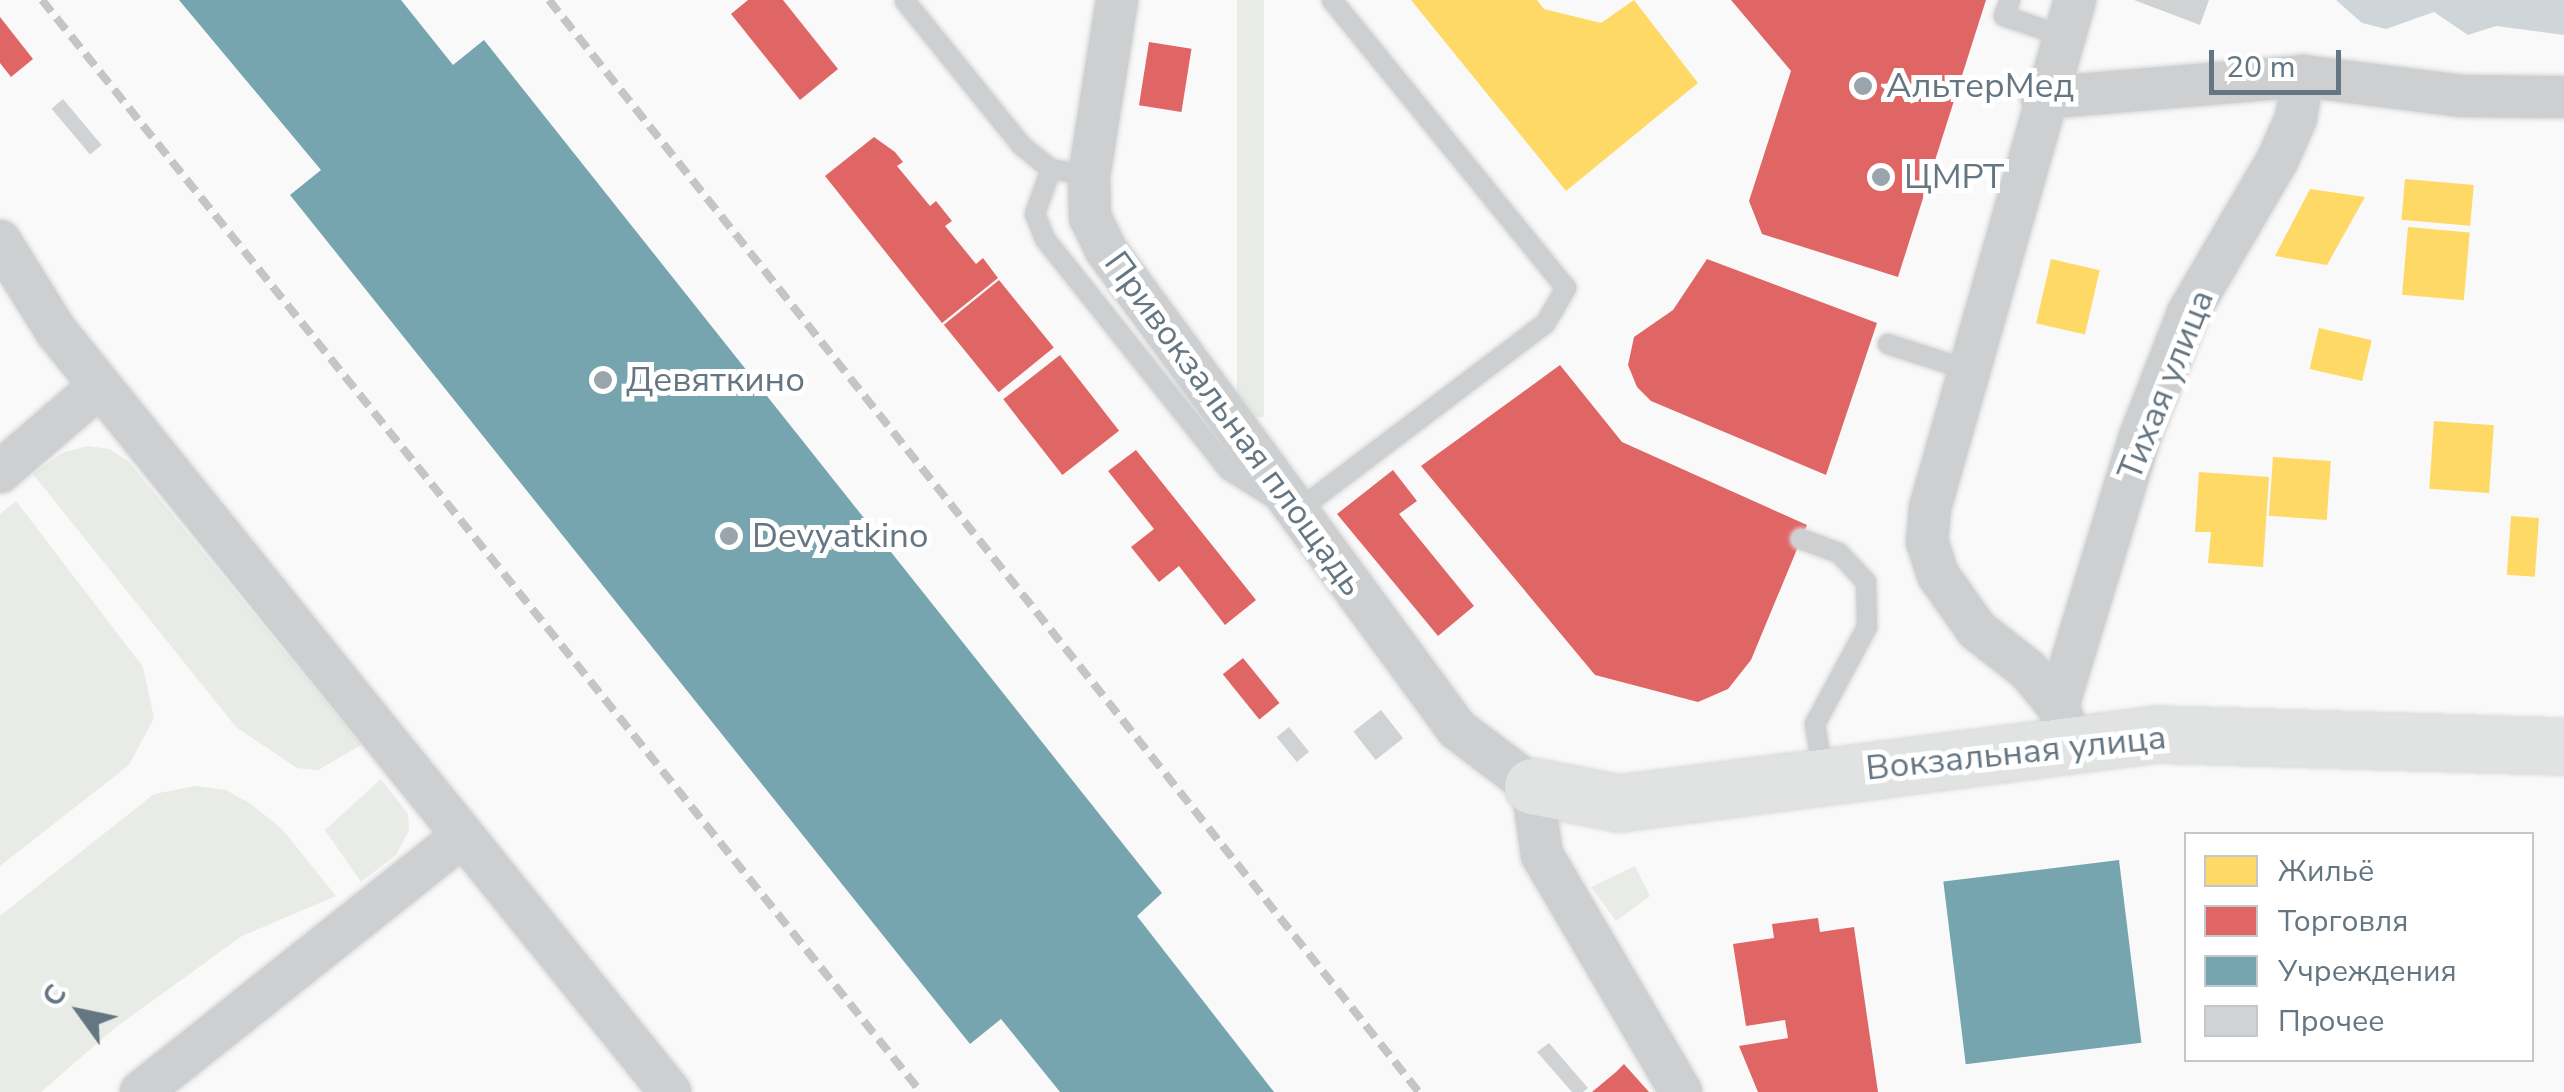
<!DOCTYPE html>
<meta charset="utf-8">
<style>
body{margin:0}
#map{position:relative;width:2564px;height:1092px;overflow:hidden;background:#f9f9f9;font-family:"Nunito Sans",sans-serif}
div>[style]{position:absolute}
.green>*{inset:0;background:#e8ebe6;transform-origin:0 0}
.water>*{inset:0;background:#ced6d9}
.homes>*{inset:0;background:#ffd966;transform-origin:0 0}
.shops>*{inset:0;background:#e06666;transform-origin:0 0}
.public>*{inset:0;background:#76a5af;transform-origin:0 0}
.building>*{inset:0;background:#d0d2d3;transform-origin:0 0}
.roads{filter:drop-shadow(0 0 2px #d5d6d7) drop-shadow(0 0 2px #d5d6d7)}
.lane>*{height:20px;margin:-10px;padding:0 10px;transform-origin:10px;border-radius:10px;background:#cecfd0}
.street>*{height:42px;margin:-21px;padding:0 21px;transform-origin:21px;border-radius:21px;background:#cecfd0}
.secondary>*{height:55px;margin:-27.5px;padding:0 27.5px;transform-origin:27.5px;border-radius:27.5px;background:#e1e2e2}
.rail>*{height:8px;margin-top:-4px;transform-origin:0;background:repeating-linear-gradient(90deg,#c3c5c6 0 15px,transparent 0 23px)}
.dots>*{width:28px;height:28px;translate:-50% -50%;box-sizing:border-box;border:5px solid #fff;border-radius:50%}
span{translate:-50% -50%;white-space:nowrap;text-align:center;line-height:1.15;-webkit-text-stroke:10px #fff;paint-order:stroke}
.poi-label{font-size:35px;color:#657683}
.left{translate:0 -50%;text-align:left}
.street-label{font-size:35px;color:#657683}
.legend{position:absolute;left:2184px;top:832px;width:350px;height:230px;box-sizing:border-box;background:#fff;border:2px solid #c1c8cd;margin:0;padding:12px 18px;list-style:none;font-size:30px;color:#657683}
.legend li{display:flex;align-items:center;gap:20px;height:50px}
.legend b{width:50px;border:2px solid #c1c8cd}
.north{position:absolute;left:30px;top:962px;width:100px;height:100px;-webkit-text-stroke:8px #fff;paint-order:stroke;rotate:303deg;font-size:28px;font-weight:700;line-height:40px;text-align:center;color:#657683}
.north::after{content:'';display:block;margin:auto;width:35px;height:45px;background:#657683;clip-path:polygon(50% 0,100% 100%,50% 72%,0 100%)}
.scale{position:absolute;left:2209px;top:50px;width:132px;height:45px;box-sizing:border-box;border:5px solid #657683;border-top:0;padding-left:12px;font-size:30px;line-height:35px;white-space:nowrap;color:#657683;-webkit-text-stroke:8px #fff;paint-order:stroke}
</style>
<div id="map">
<div class="green">
<div style="left:1237px;top:0;width:27px;height:417px"></div>
<div style="clip-path:polygon(88px 446px,110px 449px,129px 462px,361px 745px,318px 770px,297px 768px,236px 727px,33px 474px,62px 453px)"></div>
<div style="clip-path:polygon(16px 501px,143px 667px,154px 718px,129px 765px,0 866px,0 514px)"></div>
<div style="clip-path:polygon(381px 779px,408px 814px,409px 830px,396px 855px,361px 882px,325px 830px)"></div>
<div style="clip-path:polygon(195px 786px,226px 790px,251px 804px,282px 829px,336px 896px,242px 936px,116px 1027px,41px 1092px,0 1092px,0 916px,154px 794px)"></div>
<div style="clip-path:polygon(1635px 866px,1650px 896px,1616px 921px,1591px 887px)"></div>
</div>
<div class="water">
<div style="clip-path:polygon(2336px 0,2564px 0,2564px 35px,2496px 26px,2468px 35px,2434px 12px,2386px 29px,2362px 23px)"></div>
</div>
<div class="homes">
<div style="clip-path:polygon(1411px 0,1537px 0,1544px 9px,1601px 23px,1634px 0,1698px 83px,1566px 191px)"></div>
<div style="left:2405px;top:179px;width:69px;height:41px;rotate:5deg"></div>
<div style="clip-path:polygon(2310px 189px,2365px 197px,2327px 265px,2275px 256px)"></div>
<div style="left:2408px;top:227px;width:62px;height:68px;rotate:5deg"></div>
<div style="left:2051px;top:259px;width:50px;height:66px;rotate:13deg"></div>
<div style="left:2319px;top:328px;width:54px;height:42px;rotate:13deg"></div>
<div style="left:2434px;top:421px;width:60px;height:68px;rotate:4deg"></div>
<div style="left:2273px;top:457px;width:58px;height:59px;rotate:4deg"></div>
<div style="clip-path:polygon(2199px 472px,2269px 477px,2263px 567px,2208px 563px,2211px 532px,2195px 532px)"></div>
<div style="left:2511px;top:516px;width:28px;height:59px;rotate:4deg"></div>
</div>
<div class="shops">
<div style="clip-path:polygon(748px 0,783px 0,838px 69px,800px 100px,731px 14px)"></div>
<div style="clip-path:polygon(1731px 0,1986px 0,1898px 277px,1762px 234px,1749px 201px,1791px 71px)"></div>
<div style="clip-path:polygon(0 17px,33px 59px,11px 77px,0 63px)"></div>
<div style="left:1149px;top:42px;width:43px;height:64px;rotate:9deg"></div>
<div style="clip-path:polygon(874px 137px,895px 152px,903px 162px,897px 166px,930px 206px,936px 201px,952px 221px,945px 226px,976px 264px,983px 258px,998px 278px,942px 323px,825px 176px)"></div>
<div style="clip-path:polygon(1707px 259px,1877px 323px,1826px 475px,1651px 401px,1637px 387px,1628px 365px,1634px 337px,1673px 310px)"></div>
<div style="left:999px;top:280px;width:87px;height:71px;rotate:51deg"></div>
<div style="left:1060px;top:355px;width:96px;height:72px;rotate:52deg"></div>
<div style="clip-path:polygon(1560px 365px,1622px 442px,1807px 525px,1751px 660px,1728px 689px,1698px 702px,1595px 675px,1421px 466px)"></div>
<div style="clip-path:polygon(1136px 450px,1256px 600px,1225px 625px,1179px 566px,1159px 582px,1131px 547px,1154px 529px,1108px 471px)"></div>
<div style="clip-path:polygon(1393px 470px,1417px 501px,1399px 514px,1474px 606px,1438px 636px,1337px 514px)"></div>
<div style="left:1243px;top:658px;width:58px;height:26px;rotate:51deg"></div>
<div style="clip-path:polygon(1818px 918px,1820px 932px,1854px 927px,1878px 1092px,1758px 1092px,1739px 1046px,1788px 1038px,1785px 1020px,1746px 1026px,1733px 944px,1774px 938px,1772px 924px)"></div>
<div style="clip-path:polygon(1624px 1064px,1649px 1092px,1592px 1092px,1616px 1072px)"></div>
</div>
<div class="public">
<div style="clip-path:polygon(179px 0,401px 0,453px 65px,484px 40px,1162px 893px,1137px 916px,1274px 1092px,1060px 1092px,1001px 1019px,970px 1044px,290px 195px,321px 170px)"></div>
<div style="left:2119px;top:860px;width:184px;height:177px;rotate:83deg"></div>
</div>
<div class="building">
<div style="clip-path:polygon(2134px 0,2209px 0,2200px 25px)"></div>
<div style="left:63px;top:99px;width:60px;height:15px;rotate:50deg"></div>
<div style="left:1381px;top:710px;width:36px;height:35px;rotate:52deg"></div>
<div style="left:1289px;top:727px;width:32px;height:16px;rotate:51deg"></div>
<div style="clip-path:polygon(1549px 1043px,1588px 1088px,1583px 1092px,1572px 1092px,1537px 1052px)"></div>
</div>
<div class="roads">
<div class="lane">
<div style="left:2010px;top:0;width:17px;rotate:111deg"></div>
<div style="left:2004px;top:16px;width:61px;rotate:19deg"></div>
<div style="left:905px;top:1px;width:185px;rotate:51.1deg"></div>
<div style="left:1021px;top:145px;width:38px;rotate:39deg"></div>
<div style="left:1051px;top:169px;width:39px;rotate:10deg"></div>
<div style="left:1051px;top:169px;width:48px;rotate:109.6deg"></div>
<div style="left:1035px;top:214px;width:27px;rotate:68deg"></div>
<div style="left:1045px;top:239px;width:295px;rotate:51.5deg"></div>
<div style="left:1229px;top:470px;width:79px;rotate:32.1deg"></div>
<div style="left:1296px;top:512px;width:312px;rotate:-37.1deg"></div>
<div style="left:1545px;top:324px;width:42px;rotate:-59.7deg"></div>
<div style="left:1566px;top:288px;width:371px;rotate:-129.1deg"></div>
<div style="left:1888px;top:344px;width:84px;rotate:18deg"></div>
<div style="left:1801px;top:539px;width:40px;rotate:20.2deg"></div>
<div style="left:1839px;top:553px;width:40px;rotate:47deg"></div>
<div style="left:1866px;top:582px;width:45px;rotate:88.7deg"></div>
<div style="left:1867px;top:627px;width:110px;rotate:118.2deg"></div>
<div style="left:1815px;top:724px;width:51px;rotate:80.9deg"></div>
</div>
<div class="street">
<div style="left:1117px;top:0;width:178px;rotate:99deg"></div>
<div style="left:1089px;top:176px;width:41px;rotate:88.6deg"></div>
<div style="left:1090px;top:217px;width:37px;rotate:64deg"></div>
<div style="left:1106px;top:250px;width:594px;rotate:53.77deg"></div>
<div style="left:1457px;top:729px;width:94px;rotate:37.2deg"></div>
<div style="left:1532px;top:786px;width:70px;rotate:81.8deg"></div>
<div style="left:1542px;top:855px;width:275px;rotate:59.6deg"></div>
<div style="left:2042px;top:98px;width:262px;rotate:-4.8deg"></div>
<div style="left:2303px;top:76px;width:159px;rotate:7.2deg"></div>
<div style="left:2461px;top:96px;width:103px;rotate:0.6deg"></div>
<div style="left:0;top:241px;width:106px;rotate:58.1deg"></div>
<div style="left:56px;top:331px;width:978px;rotate:51.1deg"></div>
<div style="left:0;top:472px;width:132px;rotate:-40.7deg"></div>
<div style="left:2058px;top:706px;width:279px;rotate:-73.1deg"></div>
<div style="left:2139px;top:439px;width:135px;rotate:-68.7deg"></div>
<div style="left:2188px;top:313px;width:178px;rotate:-59.7deg"></div>
<div style="left:2278px;top:159px;width:45px;rotate:-66.3deg"></div>
<div style="left:2296px;top:118px;width:43px;rotate:-80.5deg"></div>
<div style="left:2071px;top:740px;width:36px;rotate:-111deg"></div>
<div style="left:2058px;top:706px;width:47px;rotate:-129.8deg"></div>
<div style="left:2028px;top:670px;width:65px;rotate:-141.9deg"></div>
<div style="left:1977px;top:630px;width:67px;rotate:-125.3deg"></div>
<div style="left:1938px;top:575px;width:35px;rotate:-108deg"></div>
<div style="left:1927px;top:542px;width:34px;rotate:-85deg"></div>
<div style="left:1930px;top:508px;width:528px;rotate:-74.07deg"></div>
<div style="left:141px;top:1092px;width:411px;rotate:-38.5deg"></div>
</div>
<div class="secondary">
<div style="left:1532px;top:786px;width:89px;rotate:11.1deg"></div>
<div style="left:1619px;top:803px;width:541px;rotate:-7.32deg"></div>
<div style="left:2156px;top:734px;width:408px;rotate:1.7deg"></div>
</div>
</div>
<div class="rail">
<div style="left:42px;top:0;width:1402px;rotate:51.17deg"></div>
<div style="left:549px;top:0;width:1396px;rotate:51.46deg"></div>
</div>
<div class="dots">
<div style="left:1863px;top:86px;background:#99a4ac"></div>
<div style="left:1881px;top:177px;background:#99a4ac"></div>
<div style="left:603px;top:380px;background:#99a4ac"></div>
<div style="left:729px;top:536px;background:#99a4ac"></div>
</div>
<div class="poi-label">
<span class="left" style="left:1886px;top:86px">АльтерМед</span>
<span class="left" style="left:1904px;top:177px">ЦМРТ</span>
<span class="left" style="left:626px;top:380px">Девяткино</span>
<span class="left" style="left:752px;top:536px">Devyatkino</span>
</div>
<div class="street-label">
<span style="left:2166px;top:385px;rotate:-68deg">Тихая улица</span>
<span style="left:1234px;top:424px;rotate:54deg">Привокзальная площадь</span>
<span style="left:2016px;top:753px;rotate:-6deg">Вокзальная улица</span>
</div>
<ul class="legend">
<li><b style="height:28px;background:#ffd966"></b>Жильё</li>
<li><b style="height:28px;background:#e06666"></b>Торговля</li>
<li><b style="height:28px;background:#76a5af"></b>Учреждения</li>
<li><b style="height:28px;background:#d0d2d3"></b>Прочее</li>
</ul>
<div class="north">С</div>
<div class="scale">20 m</div>
</div>
